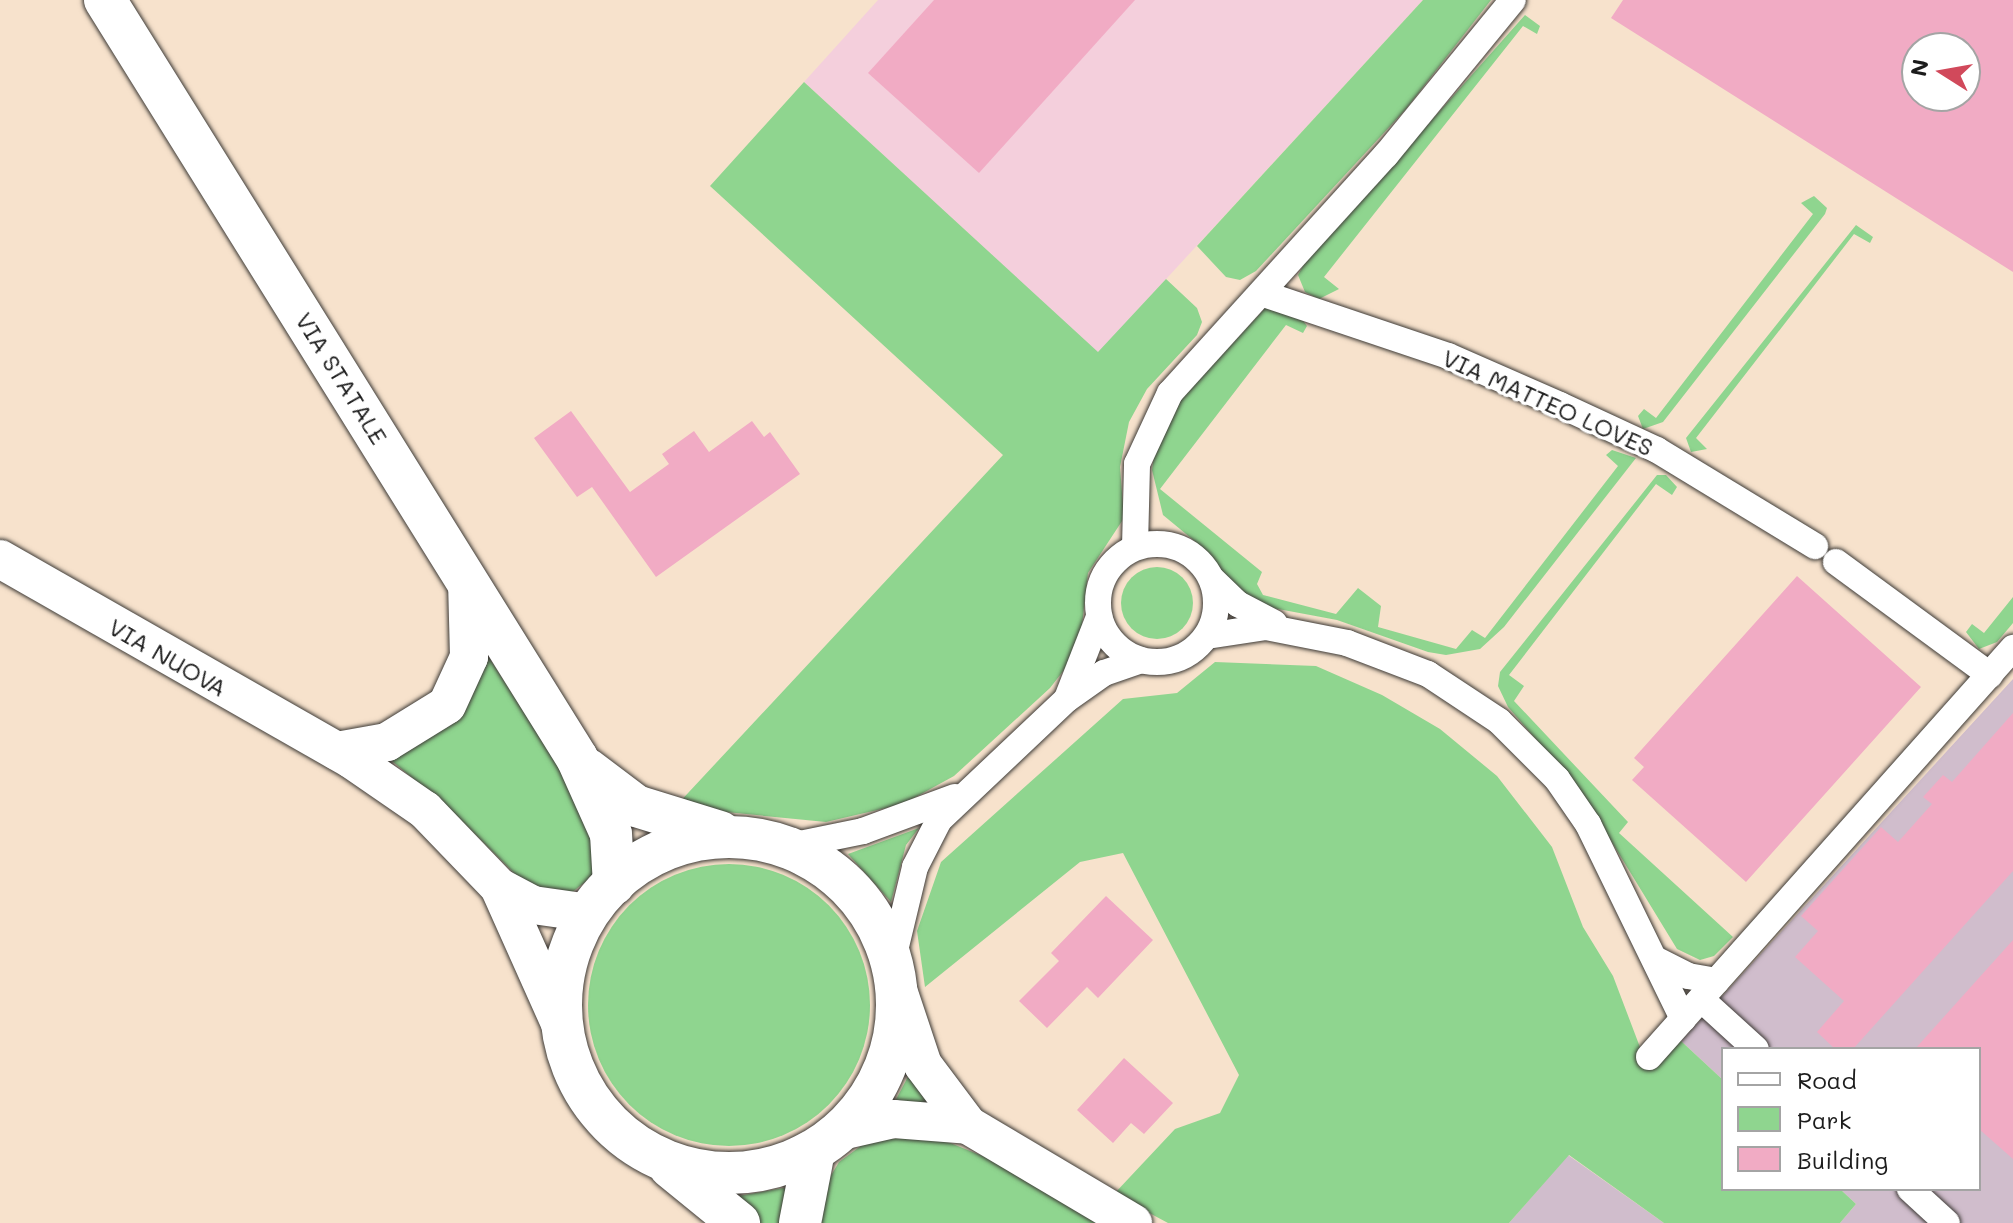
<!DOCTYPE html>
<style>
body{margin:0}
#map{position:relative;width:2013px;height:1223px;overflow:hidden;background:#f7e2cc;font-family:Mali,sans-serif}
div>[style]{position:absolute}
.built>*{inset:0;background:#f4cfdc}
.industrial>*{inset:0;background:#d0bdcc}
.green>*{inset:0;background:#8fd58f}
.round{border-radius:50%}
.building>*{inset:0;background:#f1abc4}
.roads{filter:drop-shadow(0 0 2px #3d3a36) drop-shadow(0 0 2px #3d3a36)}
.minor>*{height:26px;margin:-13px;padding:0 13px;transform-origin:13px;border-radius:13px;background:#fff}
.minor>.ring{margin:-13px;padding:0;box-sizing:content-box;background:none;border:26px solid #fff;border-radius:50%}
.secondary>*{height:38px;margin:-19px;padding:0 19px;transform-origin:19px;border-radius:19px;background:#fff}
.primary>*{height:42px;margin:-21px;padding:0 21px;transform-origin:21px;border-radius:21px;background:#fff}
.primary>.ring{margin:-21px;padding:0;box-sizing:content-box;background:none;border:42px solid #fff;border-radius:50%}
span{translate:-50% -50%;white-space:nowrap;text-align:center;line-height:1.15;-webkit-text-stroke:7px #fff;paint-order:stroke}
.street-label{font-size:24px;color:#1c1c1c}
.legend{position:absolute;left:1721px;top:1047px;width:260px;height:144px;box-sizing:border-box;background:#fff;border:2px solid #a4a4a4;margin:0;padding:10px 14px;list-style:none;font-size:24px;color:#1c1c1c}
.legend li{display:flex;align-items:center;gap:16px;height:40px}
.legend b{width:40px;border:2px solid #a4a4a4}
.north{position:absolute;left:1901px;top:32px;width:80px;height:80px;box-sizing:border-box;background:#fff;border:2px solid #a4a4a4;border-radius:50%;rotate:281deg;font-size:22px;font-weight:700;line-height:32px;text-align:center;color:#1c1c1c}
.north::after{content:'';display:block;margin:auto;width:28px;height:36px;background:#d1495b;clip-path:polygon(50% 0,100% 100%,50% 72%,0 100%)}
</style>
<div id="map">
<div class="built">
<div style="clip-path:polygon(878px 0,1423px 0,1098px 353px,804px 82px)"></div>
</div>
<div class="industrial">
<div style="clip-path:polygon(2013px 679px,2013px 1223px,1840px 1223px,1856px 1204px,1840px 1189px,1979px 1189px,1979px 1049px,1723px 1049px,1723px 1080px,1681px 1041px)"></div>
<div style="clip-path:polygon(1568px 1155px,1664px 1223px,1509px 1223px)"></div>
</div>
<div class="green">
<div style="clip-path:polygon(1423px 0,1491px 0,1406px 109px,1256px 271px,1240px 280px,1226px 277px,1197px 246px)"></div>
<div style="clip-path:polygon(1525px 15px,1540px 26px,1537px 34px,1523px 26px,1324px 277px,1339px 289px,1319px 299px,1305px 292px,1298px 275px,1304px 264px)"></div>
<div style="clip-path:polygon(804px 82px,1098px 352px,1166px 279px,1197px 308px,1202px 322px,1197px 335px,1147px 389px,1129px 422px,1120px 467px,1124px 518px,1088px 573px,1081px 634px,1071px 661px,1050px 688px,954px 776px,903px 804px,826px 822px,675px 807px,1003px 455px,710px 186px)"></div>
<div style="clip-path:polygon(1814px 196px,1827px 208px,1825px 214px,1663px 422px,1643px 429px,1638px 416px,1644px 409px,1656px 418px,1813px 214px,1801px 203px)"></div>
<div style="clip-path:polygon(1856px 225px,1873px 237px,1870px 243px,1854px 234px,1696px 438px,1707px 449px,1691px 452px,1686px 438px)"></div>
<div style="clip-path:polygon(1267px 306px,1301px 318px,1307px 326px,1303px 333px,1286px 325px,1160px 489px,1262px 572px,1257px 584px,1263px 595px,1336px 614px,1358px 588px,1381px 606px,1378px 627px,1456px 649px,1472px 630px,1485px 638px,1618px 466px,1606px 455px,1612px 450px,1636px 458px,1504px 627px,1480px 649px,1446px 655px,1428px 652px,1337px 620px,1262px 606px,1231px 585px,1203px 548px,1163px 515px,1152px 470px,1155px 448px,1175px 406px)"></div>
<div style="clip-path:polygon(1657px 475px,1666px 475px,1677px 487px,1672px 495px,1656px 484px,1509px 675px,1524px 686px,1514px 701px,1628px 822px,1619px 833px,1733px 937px,1714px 956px,1700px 960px,1677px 949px,1580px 790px,1508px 707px,1498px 686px,1500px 672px)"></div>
<div class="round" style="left:1121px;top:567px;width:72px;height:72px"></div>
<div style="clip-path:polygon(2013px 597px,2013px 623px,1997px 642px,1979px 649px,1966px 632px,1972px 624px,1984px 633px)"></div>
<div style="clip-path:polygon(483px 648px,592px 819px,593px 876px,571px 893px,559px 896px,522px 881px,452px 811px,386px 756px,443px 729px)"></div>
<div style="clip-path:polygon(1215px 662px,1316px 666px,1382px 695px,1440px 729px,1497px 776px,1552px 847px,1583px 927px,1613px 976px,1646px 1063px,1681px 1041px,1723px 1080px,1723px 1189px,1840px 1189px,1856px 1204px,1840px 1223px,1664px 1223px,1569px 1155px,1509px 1223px,1168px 1223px,1114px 1194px,1175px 1129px,1220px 1113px,1239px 1075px,1123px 853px,1080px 862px,925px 987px,917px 931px,941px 862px,1123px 699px,1177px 693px)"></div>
<div style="clip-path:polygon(919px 828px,906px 845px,891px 902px,848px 854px)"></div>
<div class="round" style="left:588px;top:864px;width:282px;height:282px"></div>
<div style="clip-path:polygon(912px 1069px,938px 1110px,892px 1107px)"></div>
<div style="clip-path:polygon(933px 1136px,1000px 1163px,1102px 1223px,816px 1223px,820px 1194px,839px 1162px,869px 1140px)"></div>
<div style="clip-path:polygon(789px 1187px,780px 1223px,758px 1223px,732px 1197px)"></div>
</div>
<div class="building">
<div style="clip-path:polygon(934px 0,1135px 0,979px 173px,868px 73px)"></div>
<div style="clip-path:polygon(evenodd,1623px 0,2013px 0,2013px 272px,1611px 18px,1623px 0,1917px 48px,1965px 48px,1965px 96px,1917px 96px,1917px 48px)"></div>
<div style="clip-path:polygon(571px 411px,630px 492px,669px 464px,662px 454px,694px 431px,709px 452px,752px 421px,764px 437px,770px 432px,800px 474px,656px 577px,592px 487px,577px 497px,534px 438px)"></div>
<div style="clip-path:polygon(1797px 576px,1921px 687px,1746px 882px,1632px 780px,1644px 767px,1634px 758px)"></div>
<div style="clip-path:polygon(2013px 713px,2013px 871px,1853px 1049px,1835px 1049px,1817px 1032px,1844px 1001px,1795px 957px,1818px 931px,1801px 916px,1881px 827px,1898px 842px,1932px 804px,1923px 797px,1943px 775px,1952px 782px)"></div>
<div style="clip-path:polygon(1106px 896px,1153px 940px,1098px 998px,1087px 987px,1047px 1028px,1019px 1001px,1059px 961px,1051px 953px)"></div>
<div style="clip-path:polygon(2013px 940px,2013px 1159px,1979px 1129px,1979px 1049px,1915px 1049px)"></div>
<div style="clip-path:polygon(1124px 1058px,1173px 1103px,1144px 1134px,1131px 1123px,1113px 1143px,1077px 1110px)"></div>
</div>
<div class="roads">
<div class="minor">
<div style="left:1264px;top:294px;width:194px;rotate:18.6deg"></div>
<div style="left:1448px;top:356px;width:122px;rotate:23.6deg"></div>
<div style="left:1560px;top:405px;width:107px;rotate:24.9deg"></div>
<div style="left:1657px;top:450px;width:185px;rotate:31.3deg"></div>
<div class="ring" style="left:1098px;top:544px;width:92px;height:92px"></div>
<div style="left:1135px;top:547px;width:83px;rotate:-88.6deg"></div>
<div style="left:1137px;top:464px;width:78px;rotate:-65.1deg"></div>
<div style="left:1170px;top:393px;width:321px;rotate:-47.8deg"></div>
<div style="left:1386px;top:155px;width:200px;rotate:-50.7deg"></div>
<div style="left:1836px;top:562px;width:191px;rotate:36.3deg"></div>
<div style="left:1212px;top:579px;width:36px;rotate:44deg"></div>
<div style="left:1238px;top:604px;width:41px;rotate:27.8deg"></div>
<div style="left:1207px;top:636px;width:60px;rotate:-8.7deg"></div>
<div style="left:1266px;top:627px;width:83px;rotate:11.2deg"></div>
<div style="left:1347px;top:643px;width:87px;rotate:20.9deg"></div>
<div style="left:1428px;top:674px;width:85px;rotate:33.5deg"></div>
<div style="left:1499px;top:721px;width:82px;rotate:45deg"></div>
<div style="left:1557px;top:779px;width:55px;rotate:55.4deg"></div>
<div style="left:1588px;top:824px;width:217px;rotate:64deg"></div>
<div style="left:1068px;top:696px;width:85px;rotate:-68.6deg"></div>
<div style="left:785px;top:847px;width:80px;rotate:-11.6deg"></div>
<div style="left:863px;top:831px;width:98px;rotate:-20.3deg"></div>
<div style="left:1657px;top:960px;width:35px;rotate:27deg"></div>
<div style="left:1688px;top:976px;width:29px;rotate:10deg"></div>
<div style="left:892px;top:963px;width:99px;rotate:-76.5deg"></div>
<div style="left:915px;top:867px;width:53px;rotate:-62.9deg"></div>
<div style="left:939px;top:820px;width:176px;rotate:-43.4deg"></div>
<div style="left:1067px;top:699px;width:45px;rotate:-35.1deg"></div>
<div style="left:1104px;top:673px;width:39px;rotate:-19deg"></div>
<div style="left:1701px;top:999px;width:74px;rotate:42.3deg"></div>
<div style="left:1649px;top:1057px;width:548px;rotate:-48.33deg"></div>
<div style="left:1910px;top:1189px;width:50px;rotate:42.6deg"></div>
</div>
<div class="secondary">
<div style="left:0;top:559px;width:404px;rotate:29.7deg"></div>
<div style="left:351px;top:759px;width:90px;rotate:34.6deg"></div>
<div style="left:425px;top:810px;width:107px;rotate:46.1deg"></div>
<div style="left:499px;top:887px;width:159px;rotate:65.9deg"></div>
<div style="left:337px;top:751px;width:51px;rotate:-10.2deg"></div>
<div style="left:387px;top:742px;width:70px;rotate:-31.7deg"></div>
<div style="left:447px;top:705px;width:53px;rotate:-65.4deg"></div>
<div style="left:469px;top:657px;width:76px;rotate:-91.5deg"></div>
<div style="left:499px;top:887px;width:38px;rotate:28deg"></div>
<div style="left:533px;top:905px;width:57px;rotate:8.1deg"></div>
<div style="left:897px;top:987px;width:82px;rotate:71.6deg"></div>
<div style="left:923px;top:1065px;width:75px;rotate:53.1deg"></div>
<div style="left:968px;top:1125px;width:192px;rotate:30.7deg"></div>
<div style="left:841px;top:1131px;width:54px;rotate:-12.8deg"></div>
<div style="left:894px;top:1119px;width:74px;rotate:4.6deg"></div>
</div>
<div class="primary">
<div style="left:105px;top:0;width:893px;rotate:58.09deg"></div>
<div style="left:577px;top:758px;width:83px;rotate:65.9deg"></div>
<div style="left:611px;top:834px;width:50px;rotate:86.6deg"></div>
<div style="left:587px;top:769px;width:61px;rotate:37.1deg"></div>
<div style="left:636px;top:806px;width:88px;rotate:17.2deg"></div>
<div class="ring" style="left:561px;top:837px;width:294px;height:294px"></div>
<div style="left:670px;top:1167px;width:89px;rotate:39.1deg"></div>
<div style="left:800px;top:1223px;width:73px;rotate:-79deg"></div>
</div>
</div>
<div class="street-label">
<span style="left:342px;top:378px;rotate:58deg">VIA STATALE</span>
<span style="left:1548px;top:402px;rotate:24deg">VIA MATTEO LOVES</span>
<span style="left:168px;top:657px;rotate:30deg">VIA NUOVA</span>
</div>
<ul class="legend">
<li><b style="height:10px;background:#fff"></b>Road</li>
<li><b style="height:22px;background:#8fd58f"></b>Park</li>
<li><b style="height:22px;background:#f1abc4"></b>Building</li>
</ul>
<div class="north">N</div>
</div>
